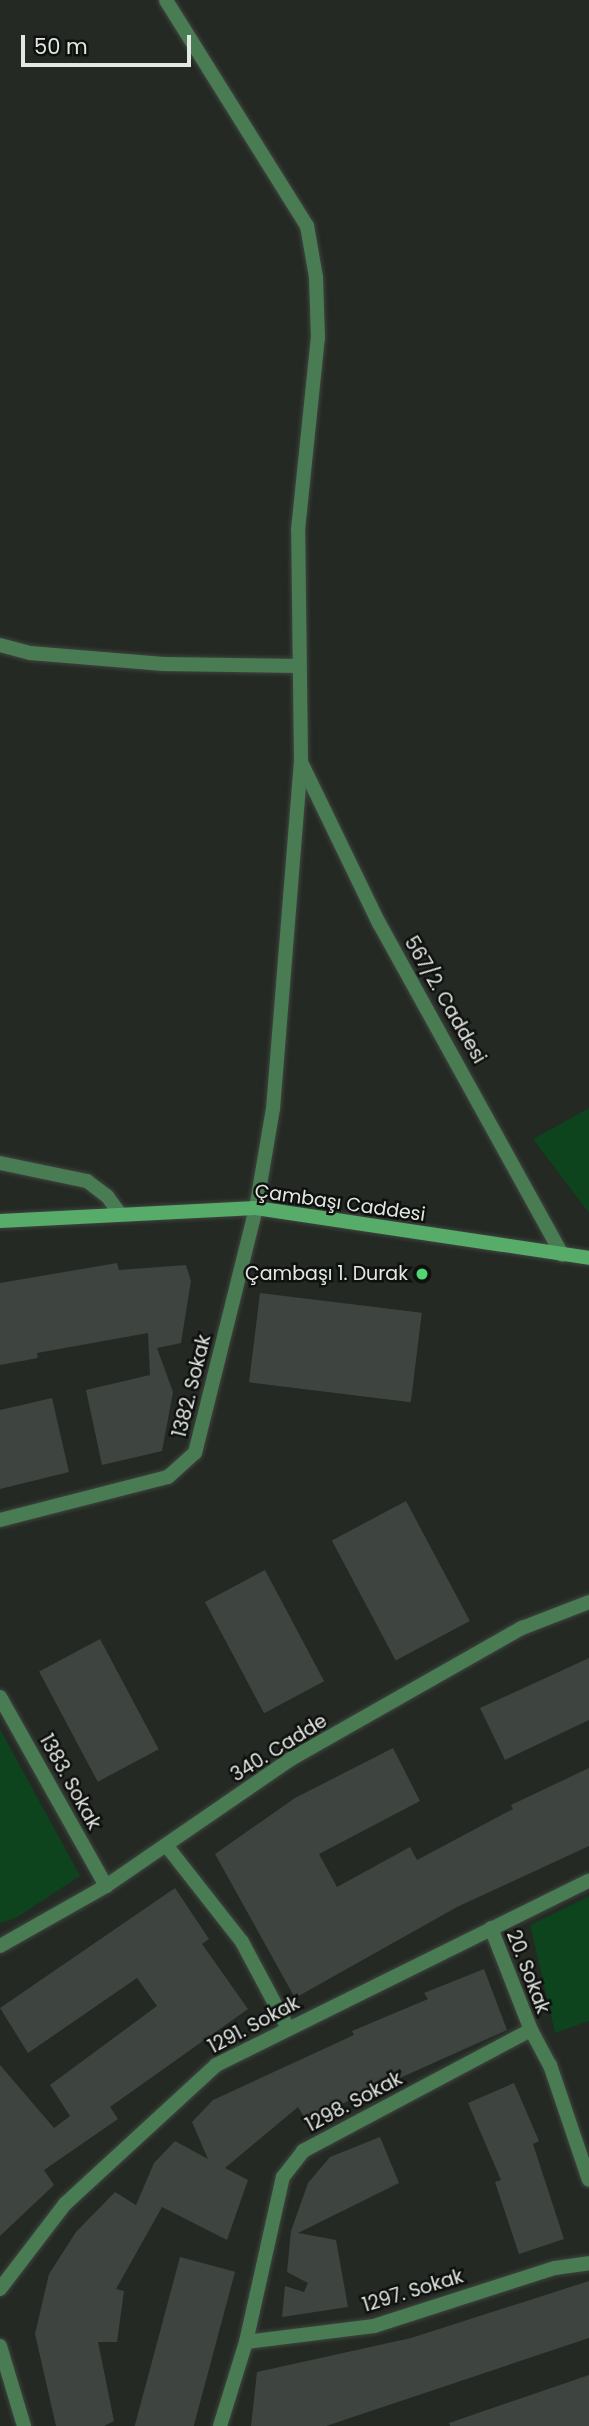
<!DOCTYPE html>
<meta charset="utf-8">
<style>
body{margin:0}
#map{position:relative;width:589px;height:2426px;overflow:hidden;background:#242924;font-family:Poppins,sans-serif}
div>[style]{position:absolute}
.green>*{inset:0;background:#0d431d}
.building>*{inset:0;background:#3e443f;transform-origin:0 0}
.roads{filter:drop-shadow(0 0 2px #3f443f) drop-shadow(0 0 2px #3f443f)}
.minor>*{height:14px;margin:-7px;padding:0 7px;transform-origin:7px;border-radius:7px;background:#497c53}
.secondary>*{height:14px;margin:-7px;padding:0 7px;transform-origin:7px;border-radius:7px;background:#57ac6a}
.dots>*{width:19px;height:19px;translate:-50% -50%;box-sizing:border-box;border:4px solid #0f110f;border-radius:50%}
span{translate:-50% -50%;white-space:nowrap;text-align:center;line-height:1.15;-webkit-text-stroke:5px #0f110f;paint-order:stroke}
.street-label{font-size:19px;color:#e4e8e4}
.poi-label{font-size:19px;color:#e4e8e4}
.right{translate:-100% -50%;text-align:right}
.scale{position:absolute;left:21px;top:35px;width:170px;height:32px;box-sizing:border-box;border:4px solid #e4e8e4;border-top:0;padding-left:9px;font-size:21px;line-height:24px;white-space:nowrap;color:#e4e8e4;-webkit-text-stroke:5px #0f110f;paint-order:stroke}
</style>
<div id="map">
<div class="green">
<div style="clip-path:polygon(589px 1108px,589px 1213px,533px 1139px)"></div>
<div style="clip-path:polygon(0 1729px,80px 1876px,16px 1918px,0 1923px)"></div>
<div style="clip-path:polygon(589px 1896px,589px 2021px,555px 2033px,530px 1925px)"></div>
</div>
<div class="building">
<div style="clip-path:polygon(117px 1263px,119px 1270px,186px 1265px,191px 1281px,181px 1343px,157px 1348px,173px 1392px,162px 1451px,102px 1465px,86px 1390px,150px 1375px,148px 1333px,37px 1353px,38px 1358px,0 1365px,0 1283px)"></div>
<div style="left:260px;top:1293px;width:163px;height:90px;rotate:7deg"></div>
<div style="clip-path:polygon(52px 1398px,69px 1472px,0 1489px,0 1410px)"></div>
<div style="left:406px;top:1501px;width:136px;height:84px;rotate:62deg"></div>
<div style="left:265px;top:1570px;width:126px;height:68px;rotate:62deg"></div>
<div style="left:100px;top:1639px;width:125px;height:69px;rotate:62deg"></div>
<div style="clip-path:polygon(589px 1658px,589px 1720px,505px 1760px,480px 1708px)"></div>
<div style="clip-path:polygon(393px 1748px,420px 1801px,319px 1854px,337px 1887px,410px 1847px,417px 1860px,513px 1809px,511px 1805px,589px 1768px,589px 1846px,457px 1907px,295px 1998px,215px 1854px,295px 1798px)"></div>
<div style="clip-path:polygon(175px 1888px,209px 1939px,202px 1944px,248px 2009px,110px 2107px,118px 2119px,44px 2170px,54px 2185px,0 2236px,0 2065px,54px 2128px,70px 2116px,50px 2085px,157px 2006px,137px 1978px,28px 2053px,0 2008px)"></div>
<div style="clip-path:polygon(484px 1969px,507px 2030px,306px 2120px,298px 2107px,225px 2168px,248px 2180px,227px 2240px,162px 2207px,116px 2289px,124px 2291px,117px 2342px,98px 2342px,114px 2421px,104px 2426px,56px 2426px,35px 2334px,49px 2274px,76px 2232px,115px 2192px,136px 2205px,154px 2163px,175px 2141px,208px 2159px,192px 2122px,213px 2100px,354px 2035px,352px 2031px,428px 1999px,424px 1993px)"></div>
<div style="clip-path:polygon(514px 2083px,539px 2141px,533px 2144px,564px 2239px,519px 2254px,495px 2182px,501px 2180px,468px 2103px)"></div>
<div style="clip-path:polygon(380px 2137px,399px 2183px,298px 2233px,336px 2240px,348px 2307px,282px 2317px,285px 2286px,304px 2292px,308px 2283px,287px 2272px,291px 2231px,308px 2183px,330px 2157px)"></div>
<div style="left:180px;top:2257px;width:57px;height:175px;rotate:15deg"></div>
<div style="clip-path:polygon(589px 2281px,589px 2338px,326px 2426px,251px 2426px,257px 2372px,411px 2338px)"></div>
<div style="clip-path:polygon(589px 2375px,589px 2426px,450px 2426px,449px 2423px)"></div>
</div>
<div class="roads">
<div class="minor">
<div style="left:0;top:645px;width:31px;rotate:15deg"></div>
<div style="left:30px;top:653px;width:134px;rotate:4.7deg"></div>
<div style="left:164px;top:664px;width:135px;rotate:0.8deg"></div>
<div style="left:301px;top:762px;width:179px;rotate:64.2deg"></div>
<div style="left:379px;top:923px;width:379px;rotate:61.1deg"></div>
<div style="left:0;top:1163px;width:89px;rotate:11.7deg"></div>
<div style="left:87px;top:1181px;width:25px;rotate:37deg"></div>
<div style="left:107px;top:1196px;width:22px;rotate:54deg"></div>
<div style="left:0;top:1520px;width:173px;rotate:-14.4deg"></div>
<div style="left:168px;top:1477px;width:36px;rotate:-42deg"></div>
<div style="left:195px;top:1453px;width:252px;rotate:-76deg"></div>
<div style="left:256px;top:1208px;width:100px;rotate:-80.3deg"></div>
<div style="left:273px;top:1109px;width:349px;rotate:-85.4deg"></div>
<div style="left:301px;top:761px;width:231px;rotate:-90.7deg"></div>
<div style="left:298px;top:530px;width:193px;rotate:-84.1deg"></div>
<div style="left:318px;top:338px;width:61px;rotate:-91.9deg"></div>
<div style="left:316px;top:277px;width:52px;rotate:-100deg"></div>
<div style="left:307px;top:226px;width:266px;rotate:-122deg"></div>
<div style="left:0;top:1697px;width:217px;rotate:60.7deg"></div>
<div style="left:166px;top:1845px;width:123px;rotate:51.9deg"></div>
<div style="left:242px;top:1942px;width:98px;rotate:61.9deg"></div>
<div style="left:491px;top:1928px;width:110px;rotate:68.6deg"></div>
<div style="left:531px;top:2030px;width:40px;rotate:62deg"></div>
<div style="left:550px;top:2065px;width:121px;rotate:71.3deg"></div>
<div style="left:0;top:1946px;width:122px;rotate:-29.5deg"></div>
<div style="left:106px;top:1886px;width:224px;rotate:-34.5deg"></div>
<div style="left:291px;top:1759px;width:266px;rotate:-29.6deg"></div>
<div style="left:522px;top:1628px;width:72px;rotate:-21.2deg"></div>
<div style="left:0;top:2289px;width:107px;rotate:-52.6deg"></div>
<div style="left:65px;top:2204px;width:205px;rotate:-42.6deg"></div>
<div style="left:216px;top:2065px;width:416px;rotate:-26.3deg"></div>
<div style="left:246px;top:2342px;width:129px;rotate:-7.1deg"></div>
<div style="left:374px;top:2326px;width:190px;rotate:-17.8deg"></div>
<div style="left:555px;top:2268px;width:34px;rotate:-8deg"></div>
<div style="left:0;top:2346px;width:84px;rotate:73.3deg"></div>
<div style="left:220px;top:2426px;width:88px;rotate:-72.8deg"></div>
<div style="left:246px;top:2342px;width:169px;rotate:-77.4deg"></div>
<div style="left:283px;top:2177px;width:33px;rotate:-52deg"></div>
<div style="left:303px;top:2151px;width:258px;rotate:-28deg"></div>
</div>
<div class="secondary">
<div style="left:0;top:1221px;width:256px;rotate:-2.9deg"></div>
<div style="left:256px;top:1208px;width:337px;rotate:8.5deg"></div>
</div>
</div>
<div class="dots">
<div style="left:422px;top:1274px;background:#51d674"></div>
</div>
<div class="street-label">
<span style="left:445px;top:1000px;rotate:60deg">567/2. Caddesi</span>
<span style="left:340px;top:1203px;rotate:8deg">Çambaşı Caddesi</span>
<span style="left:192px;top:1386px;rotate:-76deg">1382. Sokak</span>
<span style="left:279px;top:1748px;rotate:-32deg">340. Cadde</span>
<span style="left:70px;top:1782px;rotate:61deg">1383. Sokak</span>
<span style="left:528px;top:1972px;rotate:69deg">20. Sokak</span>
<span style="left:254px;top:2025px;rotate:-28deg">1291. Sokak</span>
<span style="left:354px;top:2102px;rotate:-28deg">1298. Sokak</span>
<span style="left:413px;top:2291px;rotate:-17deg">1297. Sokak</span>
</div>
<div class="poi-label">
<span class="right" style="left:408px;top:1274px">Çambaşı 1. Durak</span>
</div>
<div class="scale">50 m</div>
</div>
